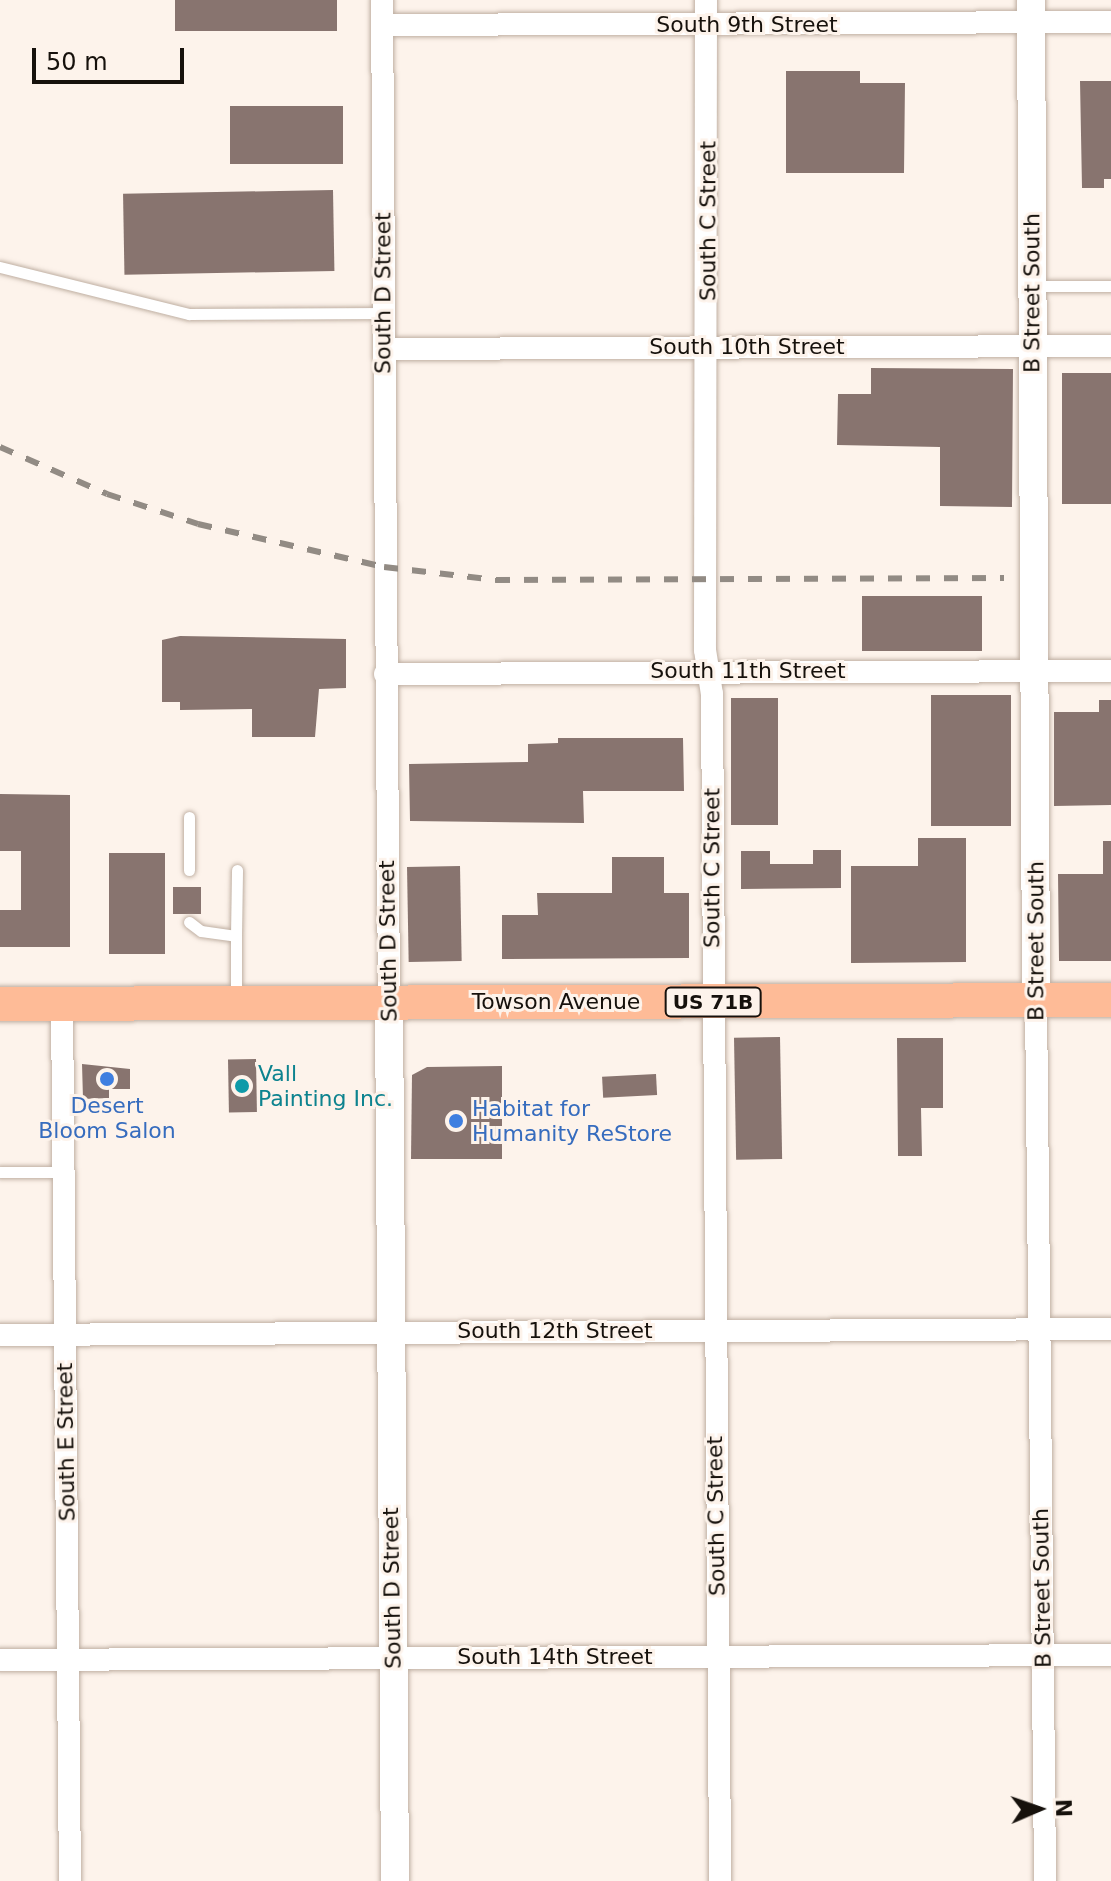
<!DOCTYPE html>
<style>
body{margin:0}
#map{position:relative;width:1111px;height:1881px;overflow:hidden;background:#fdf3eb;font-family:"DejaVu Sans",sans-serif}
div>[style]{position:absolute}
.building>*{inset:0;background:#88746f;transform-origin:0 0}
.roads{filter:drop-shadow(0 0 2px #bfafa2) drop-shadow(0 0 2px #bfafa2)}
.service>*{height:11px;margin:-5.5px;padding:0 5.5px;transform-origin:5.5px;border-radius:5.5px;background:#fff}
.minor>*{height:22px;margin:-11px;padding:0 11px;transform-origin:11px;border-radius:11px;background:#fff}
.tertiary>*{height:28px;margin:-14px;padding:0 14px;transform-origin:14px;border-radius:14px;background:#fff}
.primary>*{height:34px;margin:-17px;padding:0 17px;transform-origin:17px;border-radius:17px;background:#febb97}
.rail>*{height:6px;margin-top:-3px;transform-origin:0;background:repeating-linear-gradient(90deg,#928b84 0 14px,transparent 0 28px)}
.dots>*{width:22px;height:22px;translate:-50% -50%;box-sizing:border-box;border:4px solid #fdf3eb;border-radius:50%}
span{translate:-50% -50%;white-space:nowrap;text-align:center;line-height:1.15;-webkit-text-stroke:6px #fdf3eb;paint-order:stroke}
.shield-label span{padding:2px 6px;background:#fdf3eb;border:2px solid;border-radius:6px;-webkit-text-stroke-width:0}
.shield-label{font-size:20px;color:#16110c;font-weight:700}
.street-label{font-size:22px;color:#16110c}
.culture-label{font-size:22px;color:#0d838f}
.left{translate:0 -50%;text-align:left}
.shop-label{font-size:22px;color:#366cbe}
.north{position:absolute;left:999px;top:1769px;width:80px;height:80px;-webkit-text-stroke:6px #fdf3eb;paint-order:stroke;rotate:88deg;font-size:22px;font-weight:700;line-height:32px;text-align:center;color:#16110c}
.north::after{content:'';display:block;margin:auto;width:28px;height:36px;background:#16110c;clip-path:polygon(50% 0,100% 100%,50% 72%,0 100%)}
.scale{position:absolute;left:32px;top:48px;width:152px;height:36px;box-sizing:border-box;border:4px solid #16110c;border-top:0;padding-left:10px;font-size:24px;line-height:28px;white-space:nowrap;color:#16110c;-webkit-text-stroke:6px #fdf3eb;paint-order:stroke}
</style>
<div id="map">
<div class="building">
<div style="left:175px;top:0;width:162px;height:31px"></div>
<div style="clip-path:polygon(786px 71px,860px 71px,860px 83px,905px 83px,904px 173px,786px 173px)"></div>
<div style="clip-path:polygon(1080px 81px,1111px 81px,1111px 179px,1104px 179px,1104px 188px,1082px 188px)"></div>
<div style="left:230px;top:106px;width:113px;height:58px"></div>
<div style="left:333px;top:190px;width:81px;height:210px;rotate:89deg"></div>
<div style="clip-path:polygon(871px 368px,1013px 369px,1012px 507px,940px 506px,940px 447px,837px 445px,838px 394px,871px 394px)"></div>
<div style="left:1062px;top:373px;width:49px;height:131px"></div>
<div style="left:862px;top:596px;width:120px;height:55px"></div>
<div style="clip-path:polygon(180px 636px,346px 639px,346px 688px,319px 689px,315px 737px,252px 737px,252px 709px,180px 710px,180px 702px,162px 702px,162px 640px)"></div>
<div style="left:931px;top:695px;width:80px;height:131px"></div>
<div style="left:731px;top:698px;width:47px;height:127px"></div>
<div style="clip-path:polygon(1099px 700px,1111px 700px,1111px 805px,1054px 806px,1054px 712px,1099px 712px)"></div>
<div style="clip-path:polygon(558px 738px,683px 738px,684px 791px,583px 791px,584px 823px,410px 821px,409px 764px,528px 762px,528px 744px,558px 743px)"></div>
<div style="clip-path:polygon(0 794px,70px 795px,70px 947px,0 947px,0 910px,21px 910px,21px 851px,0 851px)"></div>
<div style="clip-path:polygon(918px 838px,966px 838px,966px 962px,851px 963px,851px 866px,918px 866px)"></div>
<div style="clip-path:polygon(1103px 841px,1111px 841px,1111px 961px,1059px 961px,1058px 874px,1103px 874px)"></div>
<div style="clip-path:polygon(813px 850px,841px 850px,841px 888px,741px 889px,741px 851px,770px 851px,770px 864px,813px 864px)"></div>
<div style="left:109px;top:853px;width:56px;height:101px"></div>
<div style="clip-path:polygon(612px 857px,664px 857px,664px 893px,689px 893px,689px 958px,502px 959px,502px 915px,538px 915px,537px 893px,612px 893px)"></div>
<div style="left:460px;top:866px;width:95px;height:53px;rotate:89deg"></div>
<div style="left:173px;top:887px;width:28px;height:27px"></div>
<div style="left:780px;top:1037px;width:122px;height:46px;rotate:89deg"></div>
<div style="clip-path:polygon(897px 1038px,943px 1038px,943px 1108px,921px 1108px,922px 1156px,898px 1156px)"></div>
<div style="left:256px;top:1059px;width:53px;height:28px;rotate:89deg"></div>
<div style="clip-path:polygon(82px 1064px,130px 1069px,130px 1089px,109px 1089px,109px 1098px,83px 1099px)"></div>
<div style="clip-path:polygon(502px 1066px,502px 1159px,411px 1159px,412px 1075px,427px 1067px)"></div>
<div style="left:656px;top:1074px;width:21px;height:54px;rotate:87deg"></div>
</div>
<div class="roads">
<div class="service">
<div style="left:0;top:267px;width:195px;rotate:14deg"></div>
<div style="left:189px;top:314px;width:194px;rotate:-0.3deg"></div>
<div style="left:1032px;top:286px;width:79px"></div>
<div style="left:189px;top:870px;width:53px;rotate:-90deg"></div>
<div style="left:189px;top:922px;width:15px;rotate:37deg"></div>
<div style="left:201px;top:931px;width:35px;rotate:8deg"></div>
<div style="left:236px;top:936px;width:65px;rotate:90deg"></div>
<div style="left:236px;top:936px;width:66px;rotate:-89.1deg"></div>
<div style="left:0;top:1172px;width:64px"></div>
</div>
<div class="minor">
<div style="left:382px;top:0;width:1002px;rotate:89.6deg"></div>
<div style="left:706px;top:0;width:650px;rotate:90.09deg"></div>
<div style="left:705px;top:650px;width:45px;rotate:81deg"></div>
<div style="left:712px;top:694px;width:1187px;rotate:89.61deg"></div>
<div style="left:382px;top:25px;width:729px;rotate:-0.24deg"></div>
<div style="left:384px;top:349px;width:727px;rotate:-0.24deg"></div>
<div style="left:385px;top:674px;width:726px;rotate:-0.24deg"></div>
<div style="left:1036px;top:1000px;width:881px;rotate:89.41deg"></div>
<div style="left:62px;top:1003px;width:878px;rotate:89.48deg"></div>
<div style="left:0;top:1335px;width:1111px;rotate:-0.31deg"></div>
<div style="left:0;top:1660px;width:1111px;rotate:-0.26deg"></div>
</div>
<div class="tertiary">
<div style="left:1031px;top:0;width:1000px;rotate:89.71deg"></div>
<div style="left:389px;top:1002px;width:879px;rotate:89.61deg"></div>
</div>
<div class="primary">
<div style="left:0;top:1004px;width:1111px;rotate:-0.21deg"></div>
</div>
</div>
<div class="rail">
<div style="left:0;top:447px;width:117px;rotate:23.7deg"></div>
<div style="left:107px;top:494px;width:96px;rotate:18.2deg"></div>
<div style="left:198px;top:524px;width:191px;rotate:13deg"></div>
<div style="left:384px;top:567px;width:113px;rotate:6.6deg"></div>
<div style="left:496px;top:580px;width:508px;rotate:-0.23deg"></div>
</div>
<div class="dots">
<div style="left:107px;top:1079px;background:#3f7fe0"></div>
<div style="left:242px;top:1086px;background:#0f9aa8"></div>
<div style="left:456px;top:1121px;background:#3f7fe0"></div>
</div>
<div class="shield-label">
<span style="left:713px;top:1002px">US 71B</span>
</div>
<div class="street-label">
<span style="left:747px;top:25px">South 9th Street</span>
<span style="left:708px;top:221px;rotate:-90deg">South C Street</span>
<span style="left:383px;top:293px;rotate:-90deg">South D Street</span>
<span style="left:1032px;top:293px;rotate:-90deg">B Street South</span>
<span style="left:747px;top:347px">South 10th Street</span>
<span style="left:748px;top:671px">South 11th Street</span>
<span style="left:712px;top:868px;rotate:-90deg">South C Street</span>
<span style="left:388px;top:941px;rotate:-91deg">South D Street</span>
<span style="left:1036px;top:941px;rotate:-90deg">B Street South</span>
<span style="left:556px;top:1002px">Towson Avenue</span>
<span style="left:555px;top:1331px">South 12th Street</span>
<span style="left:66px;top:1442px;rotate:-91deg">South E Street</span>
<span style="left:716px;top:1516px;rotate:-91deg">South C Street</span>
<span style="left:392px;top:1588px;rotate:-91deg">South D Street</span>
<span style="left:1042px;top:1588px;rotate:-91deg">B Street South</span>
<span style="left:555px;top:1657px">South 14th Street</span>
</div>
<div class="culture-label">
<span class="left" style="left:258px;top:1086px">Vall<br>Painting Inc.</span>
</div>
<div class="shop-label">
<span style="left:107px;top:1118px">Desert<br>Bloom Salon</span>
<span class="left" style="left:472px;top:1121px">Habitat for<br>Humanity ReStore</span>
</div>
<div class="north">N</div>
<div class="scale">50 m</div>
</div>
